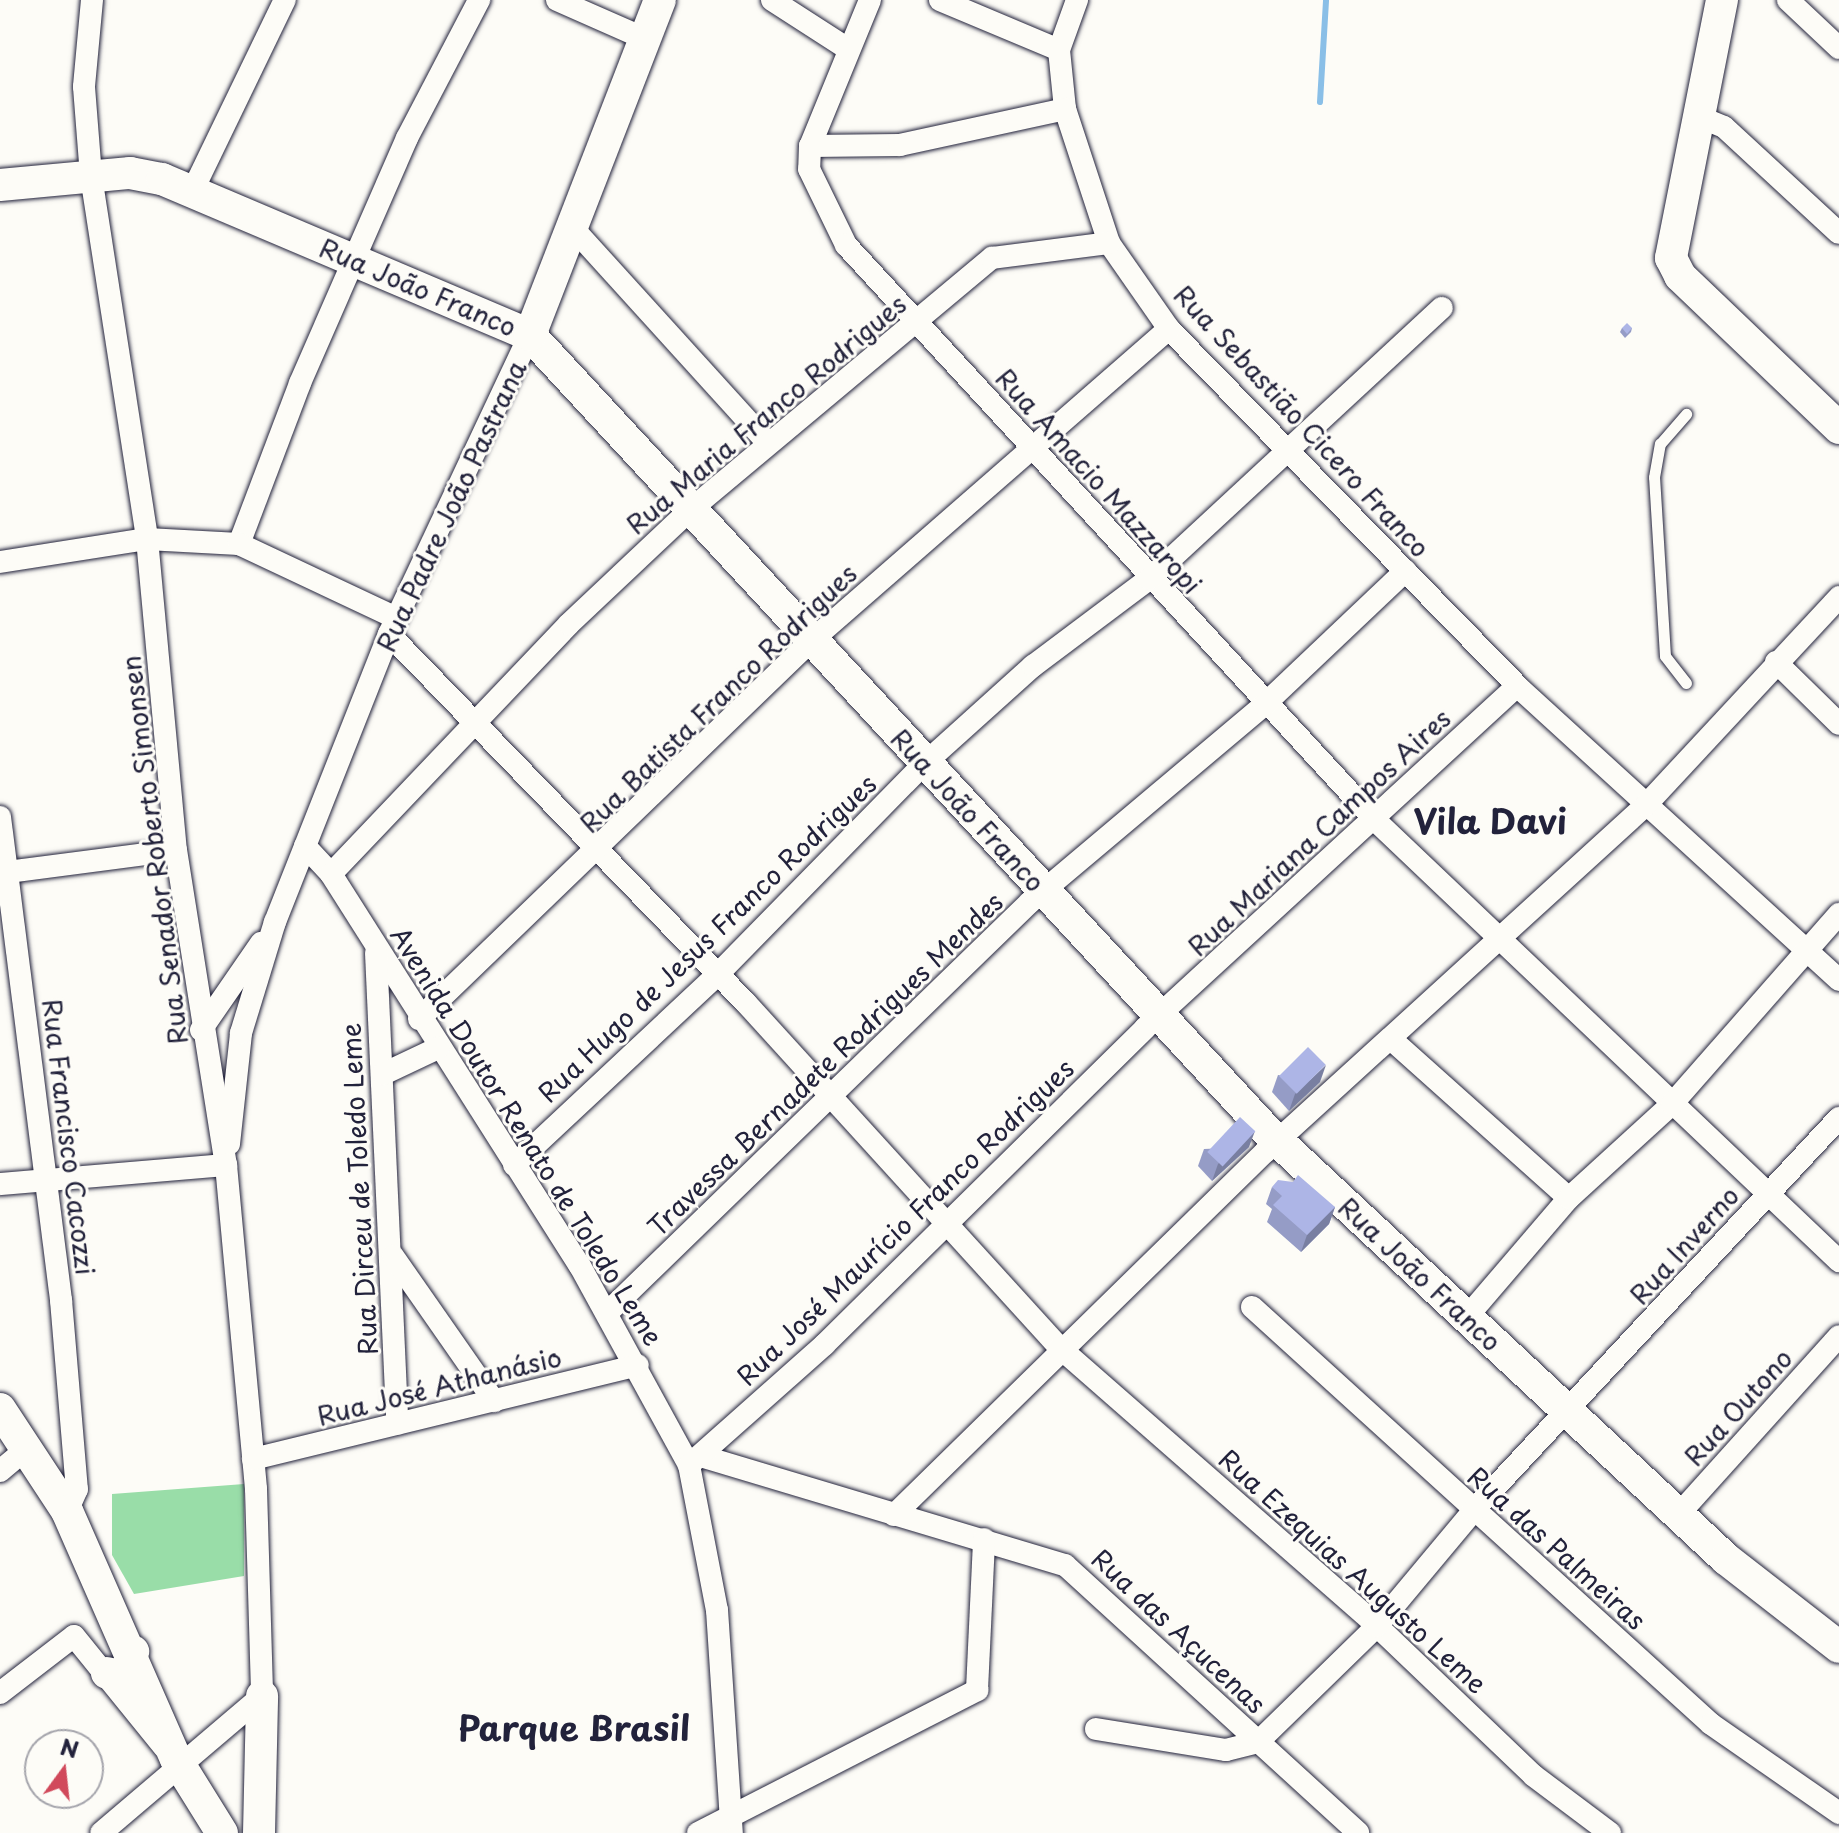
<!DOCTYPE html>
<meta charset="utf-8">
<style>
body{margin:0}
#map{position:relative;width:1839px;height:1833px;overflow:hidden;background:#fdfcf7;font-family:"Playpen Sans",sans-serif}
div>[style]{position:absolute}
.green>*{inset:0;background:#99dda8}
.stream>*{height:6px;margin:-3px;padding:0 3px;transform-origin:3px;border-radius:3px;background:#8abfe7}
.roads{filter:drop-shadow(0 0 2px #22223b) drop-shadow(0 0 2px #22223b)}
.lane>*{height:11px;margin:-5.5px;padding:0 5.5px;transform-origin:5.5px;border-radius:5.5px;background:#fdfcf7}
.street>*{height:22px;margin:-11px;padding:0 11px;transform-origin:11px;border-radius:11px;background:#fdfcf7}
.secondary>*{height:32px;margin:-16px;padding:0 16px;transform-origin:16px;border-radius:16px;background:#fdfcf7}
.wall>*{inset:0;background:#959cc6}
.shaded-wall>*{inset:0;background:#797fa1}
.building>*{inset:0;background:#adb5e6;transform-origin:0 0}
span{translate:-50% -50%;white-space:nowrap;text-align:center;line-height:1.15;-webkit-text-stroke:6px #fdfcf7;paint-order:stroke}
.street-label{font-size:26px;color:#22223b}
.district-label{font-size:34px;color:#22223b;font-weight:700}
.north{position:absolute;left:24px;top:1729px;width:80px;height:80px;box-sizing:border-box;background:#fdfcf7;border:2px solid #a5a5ac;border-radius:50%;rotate:15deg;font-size:22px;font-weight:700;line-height:32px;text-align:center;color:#22223b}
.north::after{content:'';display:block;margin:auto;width:28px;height:36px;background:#d1495b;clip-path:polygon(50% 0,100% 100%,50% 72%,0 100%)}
</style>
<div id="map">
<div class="green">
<div style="clip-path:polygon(244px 1484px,244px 1576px,134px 1594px,112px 1555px,112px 1494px)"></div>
</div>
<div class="stream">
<div style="left:1320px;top:102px;width:102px;rotate:-86.6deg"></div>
</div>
<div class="roads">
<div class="lane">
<div style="left:1686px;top:683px;width:34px;rotate:-128deg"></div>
<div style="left:1665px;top:656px;width:179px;rotate:-93.5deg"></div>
<div style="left:1654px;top:477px;width:34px;rotate:-80deg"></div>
<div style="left:1660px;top:444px;width:40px;rotate:-49deg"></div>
</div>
<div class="street">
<div style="left:92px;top:0;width:87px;rotate:95.3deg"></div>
<div style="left:84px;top:87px;width:89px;rotate:85.5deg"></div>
<div style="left:91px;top:176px;width:367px;rotate:81.2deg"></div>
<div style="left:147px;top:539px;width:312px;rotate:84.7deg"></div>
<div style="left:176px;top:850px;width:319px;rotate:81deg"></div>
<div style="left:226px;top:1165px;width:325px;rotate:84.7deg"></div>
<div style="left:256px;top:1489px;width:207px;rotate:88.3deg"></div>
<div style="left:262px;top:1696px;width:211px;rotate:139.6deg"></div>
<div style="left:557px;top:0;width:94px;rotate:23.8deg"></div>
<div style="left:772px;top:0;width:90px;rotate:32.8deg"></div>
<div style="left:870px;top:0;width:158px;rotate:112.3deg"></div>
<div style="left:810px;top:146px;width:23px;rotate:92deg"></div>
<div style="left:809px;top:169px;width:85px;rotate:64deg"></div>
<div style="left:846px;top:245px;width:783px;rotate:47.38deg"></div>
<div style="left:1376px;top:821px;width:639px;rotate:43.54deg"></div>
<div style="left:940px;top:0;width:129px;rotate:22.8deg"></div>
<div style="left:1077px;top:0;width:53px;rotate:109.8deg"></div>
<div style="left:1059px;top:50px;width:59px;rotate:84.2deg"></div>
<div style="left:1065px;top:109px;width:141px;rotate:71.8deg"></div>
<div style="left:1109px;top:243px;width:105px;rotate:55.1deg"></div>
<div style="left:1169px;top:329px;width:499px;rotate:45.7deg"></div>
<div style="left:1517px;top:686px;width:436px;rotate:42.4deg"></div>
<div style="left:1788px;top:0;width:70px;rotate:43.3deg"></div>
<div style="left:1697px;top:116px;width:29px;rotate:22deg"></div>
<div style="left:1724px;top:127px;width:156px;rotate:42.7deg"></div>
<div style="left:810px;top:146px;width:90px;rotate:-0.6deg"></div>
<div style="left:900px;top:145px;width:169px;rotate:-12.3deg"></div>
<div style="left:192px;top:192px;width:213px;rotate:-64.2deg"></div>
<div style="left:571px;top:226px;width:293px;rotate:47.8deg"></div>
<div style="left:239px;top:544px;width:172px;rotate:-69.2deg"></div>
<div style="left:300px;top:383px;width:267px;rotate:-66.4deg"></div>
<div style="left:407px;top:138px;width:156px;rotate:-62.4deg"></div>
<div style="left:0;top:562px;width:149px;rotate:-8.9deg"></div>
<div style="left:147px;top:539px;width:92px;rotate:3.1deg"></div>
<div style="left:239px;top:544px;width:174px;rotate:25.2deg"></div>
<div style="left:389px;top:634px;width:513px;rotate:45.95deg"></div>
<div style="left:746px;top:1003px;width:466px;rotate:47.7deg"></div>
<div style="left:1060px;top:1348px;width:422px;rotate:41.2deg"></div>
<div style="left:1377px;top:1626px;width:217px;rotate:43.7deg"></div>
<div style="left:1534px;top:1776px;width:95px;rotate:36.9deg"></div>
<div style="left:1776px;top:662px;width:88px;rotate:44.5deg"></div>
<div style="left:0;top:817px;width:487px;rotate:82.8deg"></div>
<div style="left:61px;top:1300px;width:190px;rotate:85.2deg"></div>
<div style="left:77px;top:1489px;width:24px;rotate:114deg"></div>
<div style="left:305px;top:846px;width:38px;rotate:47deg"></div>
<div style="left:331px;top:874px;width:464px;rotate:57.6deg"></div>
<div style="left:580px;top:1266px;width:227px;rotate:61.3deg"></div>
<div style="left:689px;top:1465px;width:148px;rotate:79.1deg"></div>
<div style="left:717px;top:1610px;width:224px;rotate:86.2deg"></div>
<div style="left:0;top:873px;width:177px;rotate:-7.4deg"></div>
<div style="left:331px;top:874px;width:345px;rotate:-46.4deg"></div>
<div style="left:569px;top:624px;width:165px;rotate:-43.3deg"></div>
<div style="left:689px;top:511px;width:395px;rotate:-39.9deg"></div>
<div style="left:992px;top:258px;width:118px;rotate:-7.3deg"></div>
<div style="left:376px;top:953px;width:471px;rotate:87.4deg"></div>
<div style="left:419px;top:1019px;width:545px;rotate:-43.96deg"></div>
<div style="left:811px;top:641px;width:475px;rotate:-41.1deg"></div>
<div style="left:201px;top:1030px;width:106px;rotate:-55.4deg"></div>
<div style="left:1392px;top:1040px;width:237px;rotate:41.8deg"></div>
<div style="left:383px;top:1074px;width:61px;rotate:-25.3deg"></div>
<div style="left:229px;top:1144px;width:112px;rotate:-83.8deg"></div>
<div style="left:241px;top:1033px;width:116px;rotate:-73deg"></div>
<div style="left:275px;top:922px;width:310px;rotate:-68.4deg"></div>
<div style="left:389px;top:634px;width:331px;rotate:-64.8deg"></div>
<div style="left:514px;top:1165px;width:279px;rotate:-43.1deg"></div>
<div style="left:718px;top:974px;width:294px;rotate:-45.6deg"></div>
<div style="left:924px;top:764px;width:147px;rotate:-42deg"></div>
<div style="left:1033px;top:666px;width:145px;rotate:-36.9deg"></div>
<div style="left:1149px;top:579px;width:399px;rotate:-42.8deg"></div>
<div style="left:0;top:1184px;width:227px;rotate:-4.8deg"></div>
<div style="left:393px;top:1256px;width:177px;rotate:55.1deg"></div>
<div style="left:1252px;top:1307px;width:620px;rotate:42.26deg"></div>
<div style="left:1711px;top:1724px;width:156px;rotate:34.8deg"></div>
<div style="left:608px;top:1312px;width:588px;rotate:-44.17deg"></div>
<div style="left:1030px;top:902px;width:306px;rotate:-40.1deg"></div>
<div style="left:1264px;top:705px;width:195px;rotate:-43.5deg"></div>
<div style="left:1466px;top:1318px;width:158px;rotate:-49.4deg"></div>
<div style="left:1569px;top:1198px;width:139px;rotate:-42.4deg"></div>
<div style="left:1672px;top:1104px;width:253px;rotate:-48.7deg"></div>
<div style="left:701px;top:1456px;width:380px;rotate:16.7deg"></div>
<div style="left:1065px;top:1565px;width:397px;rotate:42.4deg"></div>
<div style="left:253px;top:1459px;width:396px;rotate:-13.7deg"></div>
<div style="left:689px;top:1465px;width:181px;rotate:-41.6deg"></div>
<div style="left:824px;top:1345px;width:451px;rotate:-44.6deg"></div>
<div style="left:1145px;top:1028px;width:505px;rotate:-42.59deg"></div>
<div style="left:0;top:1471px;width:34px;rotate:-40deg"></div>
<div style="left:1679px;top:1514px;width:239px;rotate:-48deg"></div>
<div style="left:894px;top:1515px;width:519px;rotate:-44.38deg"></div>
<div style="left:1265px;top:1152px;width:515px;rotate:-42.33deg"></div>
<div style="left:1646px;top:805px;width:284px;rotate:-47.1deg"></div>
<div style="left:0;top:1693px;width:93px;rotate:-37.6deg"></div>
<div style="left:74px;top:1636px;width:143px;rotate:51deg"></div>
<div style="left:1096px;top:1729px;width:132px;rotate:9.2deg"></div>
<div style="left:1226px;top:1750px;width:33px;rotate:-14deg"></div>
<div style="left:1258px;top:1742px;width:166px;rotate:-44.3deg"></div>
<div style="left:1377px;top:1626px;width:150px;rotate:-50.1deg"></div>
<div style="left:1473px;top:1511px;width:537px;rotate:-47.04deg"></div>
<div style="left:698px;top:1833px;width:314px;rotate:-27.1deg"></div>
<div style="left:977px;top:1690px;width:151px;rotate:-87.3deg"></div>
</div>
<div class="secondary">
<div style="left:1722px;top:0;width:263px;rotate:101.2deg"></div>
<div style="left:1671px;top:258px;width:20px;rotate:63deg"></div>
<div style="left:1680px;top:276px;width:220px;rotate:43.7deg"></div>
<div style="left:0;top:185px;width:131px;rotate:-5.3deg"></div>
<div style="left:130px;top:173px;width:33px;rotate:11deg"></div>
<div style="left:162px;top:179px;width:400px;rotate:23deg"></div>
<div style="left:530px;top:335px;width:1083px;rotate:47.21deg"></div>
<div style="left:1266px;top:1130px;width:629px;rotate:43deg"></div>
<div style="left:1726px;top:1559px;width:143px;rotate:37.9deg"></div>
<div style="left:530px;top:335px;width:359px;rotate:-68.8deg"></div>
<div style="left:0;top:1409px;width:122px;rotate:56.7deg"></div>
<div style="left:67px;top:1511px;width:271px;rotate:66.3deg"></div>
<div style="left:176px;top:1759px;width:87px;rotate:58.1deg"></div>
<div style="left:107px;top:1673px;width:17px;rotate:13deg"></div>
<div style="left:124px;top:1677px;width:27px;rotate:-70deg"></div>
<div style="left:259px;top:1833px;width:137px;rotate:-88.7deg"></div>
</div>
</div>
<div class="wall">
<div style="clip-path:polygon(1622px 328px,1632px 328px,1631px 332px,1625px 338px,1620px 332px)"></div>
<div style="clip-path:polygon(1278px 1075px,1320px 1082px,1289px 1111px,1272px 1092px)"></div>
<div style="clip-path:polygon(1249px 1147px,1212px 1181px,1198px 1166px,1204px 1149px)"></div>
<div style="clip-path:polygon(1272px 1187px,1335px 1207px,1329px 1224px,1301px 1252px,1267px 1222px,1272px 1209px,1266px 1204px)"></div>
</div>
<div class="shaded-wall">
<div style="clip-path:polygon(1326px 1065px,1320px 1082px,1289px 1111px,1295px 1094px)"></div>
<div style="clip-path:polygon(1255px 1131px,1249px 1147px,1212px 1181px,1218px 1164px)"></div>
<div style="clip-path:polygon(1335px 1207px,1329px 1224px,1301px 1252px,1307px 1235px)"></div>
</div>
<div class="building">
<div style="clip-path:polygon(1627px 323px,1632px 328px,1627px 334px,1622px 328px)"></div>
<div style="left:1308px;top:1047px;width:25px;height:41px;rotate:45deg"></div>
<div style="left:1240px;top:1117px;width:21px;height:48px;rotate:43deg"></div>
<div style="clip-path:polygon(1298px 1175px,1335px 1207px,1307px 1235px,1273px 1205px,1282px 1196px,1272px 1187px,1278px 1180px,1293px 1182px)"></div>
</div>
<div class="street-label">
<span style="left:418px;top:287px;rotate:23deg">Rua João Franco</span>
<span style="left:766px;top:414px;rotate:-40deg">Rua Maria Franco Rodrigues</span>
<span style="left:1302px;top:421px;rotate:47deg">Rua Sebastião Cicero Franco</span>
<span style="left:1099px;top:481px;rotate:48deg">Rua Amacio Mazzaropi</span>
<span style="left:451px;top:506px;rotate:-65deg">Rua Padre João Pastrana</span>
<span style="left:718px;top:698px;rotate:-44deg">Rua Batista Franco Rodrigues</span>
<span style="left:968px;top:810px;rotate:47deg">Rua João Franco</span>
<span style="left:1319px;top:832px;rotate:-43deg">Rua Mariana Campos Aires</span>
<span style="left:154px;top:850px;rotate:-97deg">Rua Senador Roberto Simonsen</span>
<span style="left:707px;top:938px;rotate:-44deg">Rua Hugo de Jesus Franco Rodrigues</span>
<span style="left:825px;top:1064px;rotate:-44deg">Travessa Bernadete Rodrigues Mendes</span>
<span style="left:527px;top:1136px;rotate:58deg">Avenida Doutor Renato de Toledo Leme</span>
<span style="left:69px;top:1137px;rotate:83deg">Rua Francisco Cacozzi</span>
<span style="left:359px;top:1189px;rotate:-93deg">Rua Dirceu de Toledo Leme</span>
<span style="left:905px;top:1222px;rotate:-44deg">Rua José Maurício Franco Rodrigues</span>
<span style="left:1684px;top:1245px;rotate:-48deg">Rua Inverno</span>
<span style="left:1420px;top:1274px;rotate:43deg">Rua João Franco</span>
<span style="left:439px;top:1386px;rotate:-14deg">Rua José Athanásio</span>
<span style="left:1738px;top:1407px;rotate:-48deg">Rua Outono</span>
<span style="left:1557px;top:1548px;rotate:42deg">Rua das Palmeiras</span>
<span style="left:1353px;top:1571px;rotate:42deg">Rua Ezequias Augusto Leme</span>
<span style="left:1179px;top:1631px;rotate:43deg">Rua das Açucenas</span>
</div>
<div class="district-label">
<span style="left:1490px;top:821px">Vila Davi</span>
<span style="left:574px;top:1728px">Parque Brasil</span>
</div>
<div class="north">N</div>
</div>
